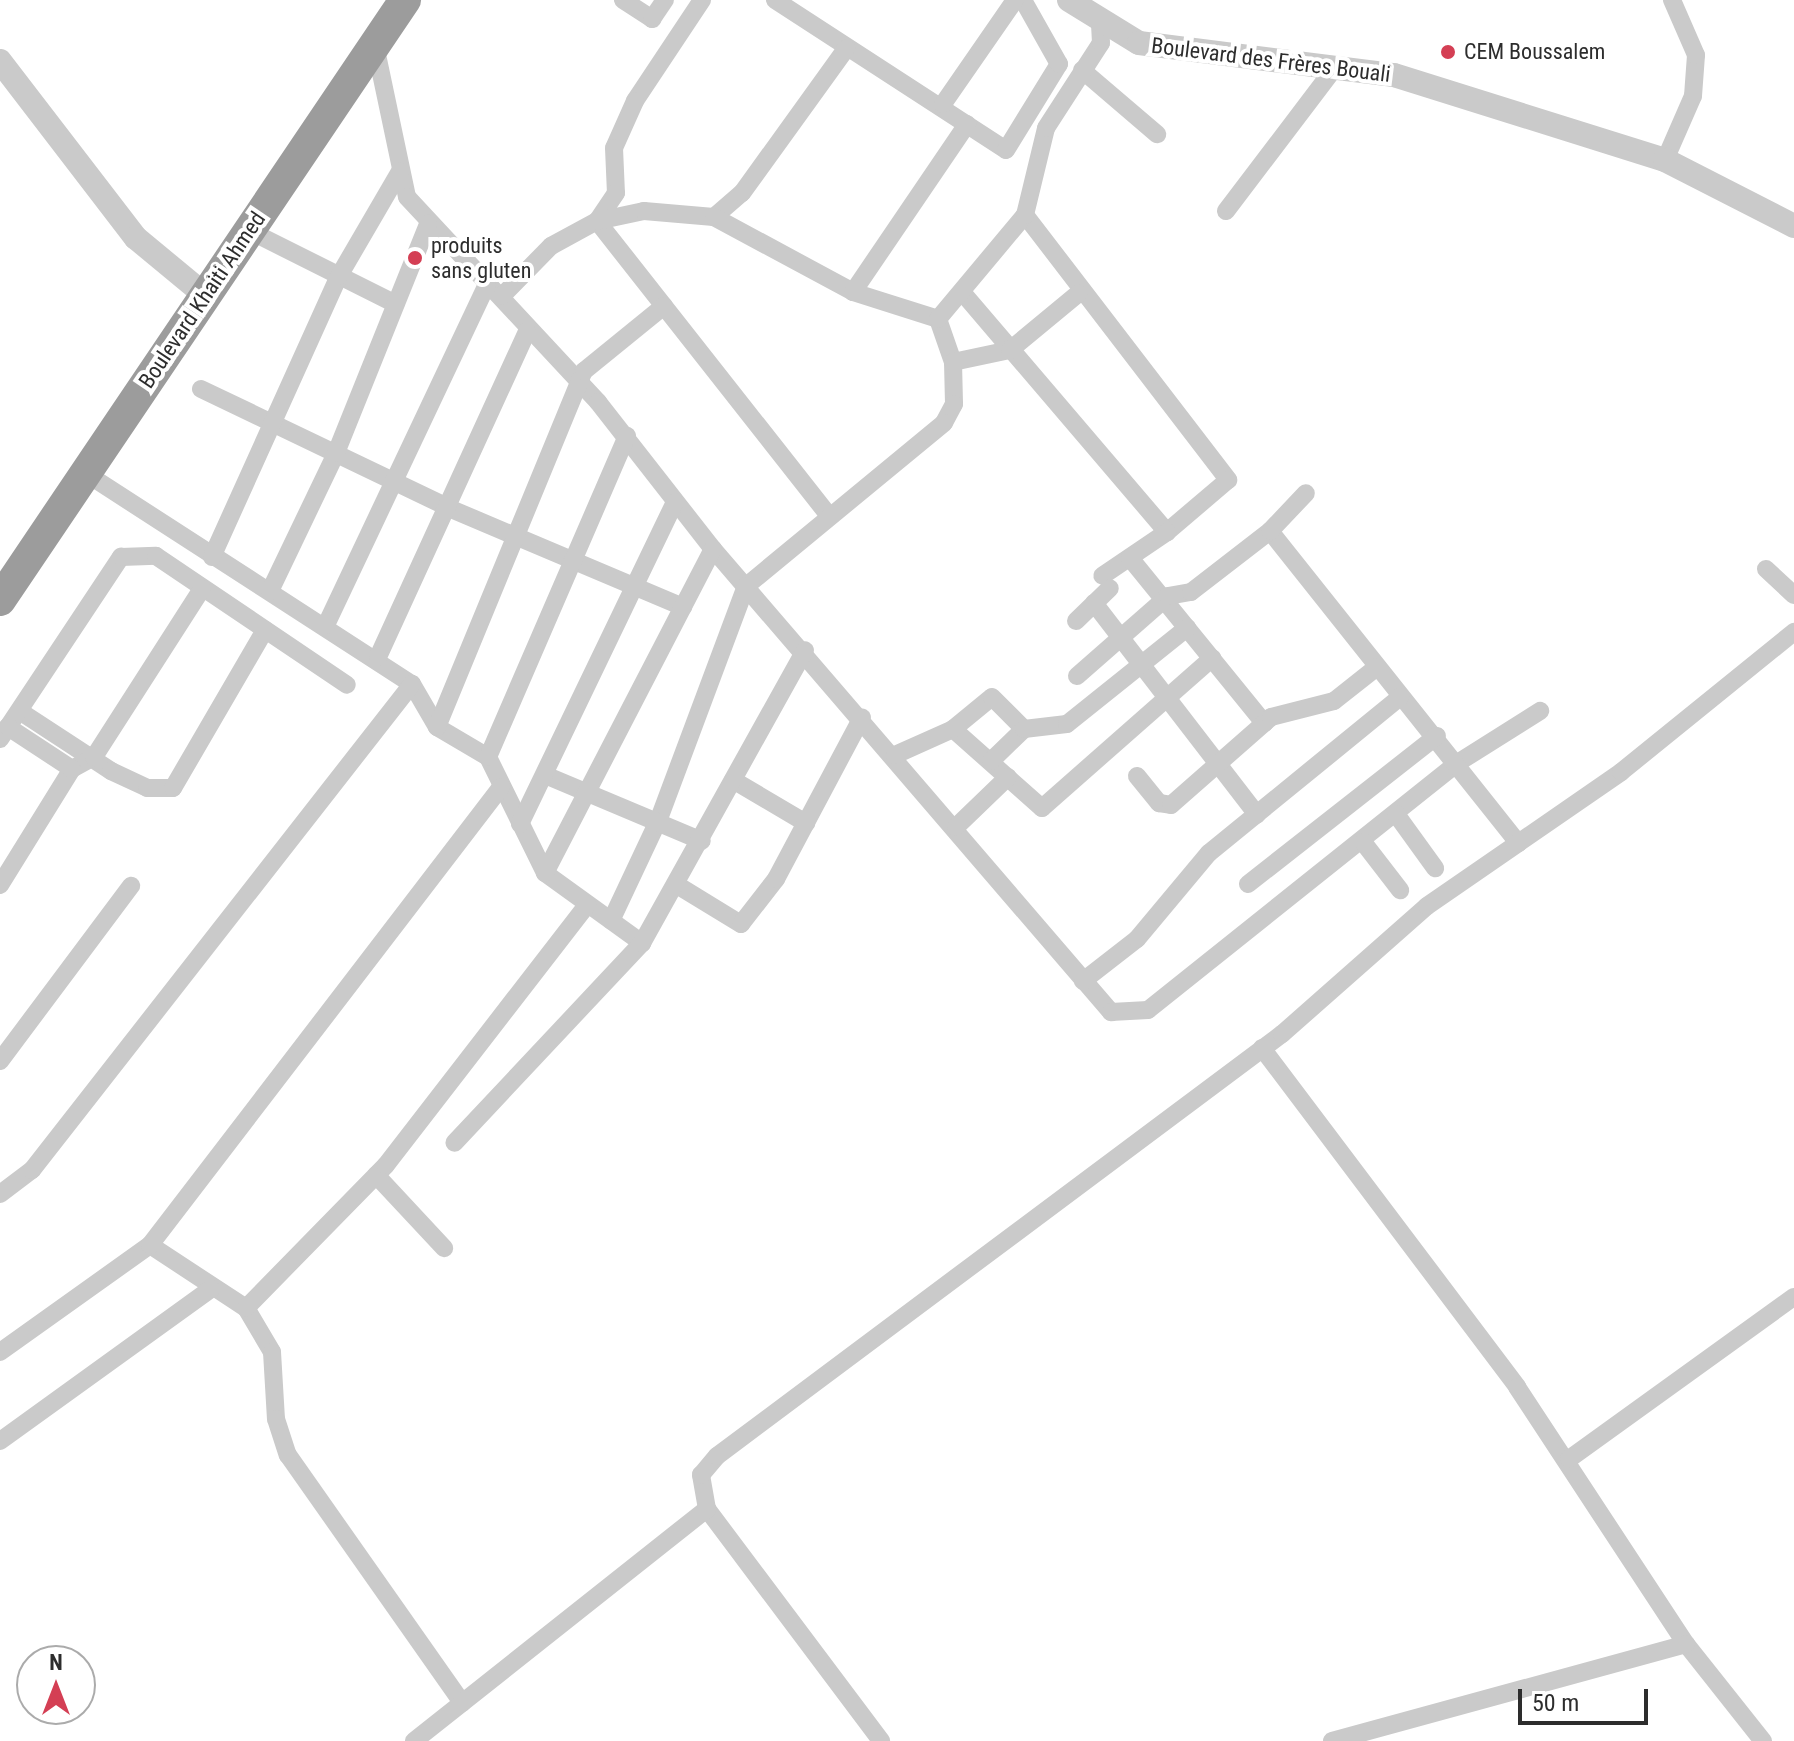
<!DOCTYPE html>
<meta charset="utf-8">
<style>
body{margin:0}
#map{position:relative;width:1794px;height:1741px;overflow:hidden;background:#fff;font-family:"Roboto Condensed",sans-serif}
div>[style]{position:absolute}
.minor>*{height:18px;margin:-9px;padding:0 9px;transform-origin:9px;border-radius:9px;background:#cacaca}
.tertiary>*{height:24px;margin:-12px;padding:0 12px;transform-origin:12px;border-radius:12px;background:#cacaca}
.trunk>*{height:32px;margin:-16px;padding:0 16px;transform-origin:16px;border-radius:16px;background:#9c9c9c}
.dots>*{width:22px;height:22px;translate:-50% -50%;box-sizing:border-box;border:4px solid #fff;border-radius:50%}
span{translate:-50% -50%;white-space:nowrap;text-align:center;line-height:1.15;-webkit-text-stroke:8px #fff;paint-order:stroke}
.poi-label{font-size:22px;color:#2d2d2d}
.left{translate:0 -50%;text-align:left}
.street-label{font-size:22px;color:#2d2d2d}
.north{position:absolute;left:16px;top:1645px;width:80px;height:80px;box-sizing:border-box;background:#fff;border:2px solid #ababab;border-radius:50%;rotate:0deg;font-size:22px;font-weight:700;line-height:32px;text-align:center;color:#2d2d2d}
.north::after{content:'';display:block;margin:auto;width:28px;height:36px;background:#d43f54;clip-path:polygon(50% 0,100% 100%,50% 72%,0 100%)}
.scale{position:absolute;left:1518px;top:1689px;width:130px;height:36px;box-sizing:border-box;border:4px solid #2d2d2d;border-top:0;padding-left:10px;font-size:24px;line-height:28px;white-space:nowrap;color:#2d2d2d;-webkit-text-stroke:6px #fff;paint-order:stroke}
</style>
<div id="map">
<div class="minor">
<div style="left:623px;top:0;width:35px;rotate:33deg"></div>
<div style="left:652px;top:19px;width:23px;rotate:-56deg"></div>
<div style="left:702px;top:0;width:121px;rotate:123.6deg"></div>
<div style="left:635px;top:101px;width:51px;rotate:114.1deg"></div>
<div style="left:614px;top:148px;width:45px;rotate:87.5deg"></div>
<div style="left:616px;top:193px;width:34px;rotate:124deg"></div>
<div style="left:597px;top:221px;width:374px;rotate:51.8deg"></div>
<div style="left:775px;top:0;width:275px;rotate:33deg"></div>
<div style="left:1006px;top:150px;width:101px;rotate:-58.4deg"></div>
<div style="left:1059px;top:64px;width:73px;rotate:-119.4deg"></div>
<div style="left:375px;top:45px;width:155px;rotate:78.1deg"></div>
<div style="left:407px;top:197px;width:280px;rotate:47deg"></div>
<div style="left:598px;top:402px;width:187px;rotate:52deg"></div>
<div style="left:713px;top:549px;width:611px;rotate:49.32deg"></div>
<div style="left:1111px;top:1012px;width:37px;rotate:-3deg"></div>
<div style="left:1148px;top:1010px;width:398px;rotate:-38.6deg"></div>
<div style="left:1459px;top:762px;width:96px;rotate:-32.2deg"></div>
<div style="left:1082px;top:70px;width:99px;rotate:40.5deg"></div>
<div style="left:943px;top:104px;width:126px;rotate:-55.3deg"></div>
<div style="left:1665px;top:160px;width:70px;rotate:-66.4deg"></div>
<div style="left:1693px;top:96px;width:41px;rotate:-85.8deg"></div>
<div style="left:1696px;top:55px;width:60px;rotate:-113.6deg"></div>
<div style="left:1226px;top:211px;width:182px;rotate:-52.8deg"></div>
<div style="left:1025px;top:215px;width:334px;rotate:52.5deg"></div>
<div style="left:1228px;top:480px;width:80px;rotate:139.6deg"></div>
<div style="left:714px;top:217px;width:37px;rotate:-41deg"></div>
<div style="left:742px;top:193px;width:178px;rotate:-54.2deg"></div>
<div style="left:248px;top:230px;width:165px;rotate:26.6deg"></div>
<div style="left:853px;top:292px;width:203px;rotate:-55.8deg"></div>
<div style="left:962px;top:292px;width:316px;rotate:49.5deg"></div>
<div style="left:1167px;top:532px;width:78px;rotate:145.9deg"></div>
<div style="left:502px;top:296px;width:70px;rotate:-45.6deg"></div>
<div style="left:551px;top:246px;width:52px;rotate:-28.5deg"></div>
<div style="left:597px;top:221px;width:48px;rotate:-12deg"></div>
<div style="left:644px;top:211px;width:70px;rotate:4.9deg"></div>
<div style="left:714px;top:217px;width:158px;rotate:28.3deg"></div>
<div style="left:853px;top:292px;width:89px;rotate:17.6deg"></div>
<div style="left:938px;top:319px;width:46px;rotate:70.8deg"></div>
<div style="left:953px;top:362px;width:42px;rotate:88.6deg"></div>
<div style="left:954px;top:404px;width:21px;rotate:118deg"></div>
<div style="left:944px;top:423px;width:256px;rotate:140.5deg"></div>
<div style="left:746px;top:586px;width:251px;rotate:110.5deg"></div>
<div style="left:658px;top:821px;width:110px;rotate:115.2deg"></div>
<div style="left:938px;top:319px;width:136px;rotate:-50.1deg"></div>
<div style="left:1025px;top:215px;width:89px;rotate:-76.4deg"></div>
<div style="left:1046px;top:128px;width:101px;rotate:-57.1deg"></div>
<div style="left:1101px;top:43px;width:17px;rotate:-93deg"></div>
<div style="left:953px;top:362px;width:58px;rotate:-11.9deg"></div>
<div style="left:1010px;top:350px;width:89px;rotate:-39.6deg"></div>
<div style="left:201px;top:389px;width:277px;rotate:25.6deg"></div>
<div style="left:451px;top:509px;width:252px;rotate:22.9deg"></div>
<div style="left:87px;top:474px;width:387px;rotate:32.9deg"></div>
<div style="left:412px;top:684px;width:50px;rotate:59.8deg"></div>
<div style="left:437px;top:727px;width:59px;rotate:30.5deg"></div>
<div style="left:488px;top:757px;width:129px;rotate:63.8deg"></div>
<div style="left:545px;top:873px;width:120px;rotate:35.8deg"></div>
<div style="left:642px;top:943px;width:274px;rotate:133.2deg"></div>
<div style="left:1270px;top:531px;width:399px;rotate:51.5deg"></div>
<div style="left:212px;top:557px;width:308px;rotate:-65.7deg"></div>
<div style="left:339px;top:276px;width:121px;rotate:-59.8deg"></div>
<div style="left:1130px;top:558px;width:213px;rotate:50.9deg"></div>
<div style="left:1766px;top:569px;width:38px;rotate:43deg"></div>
<div style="left:270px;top:591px;width:153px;rotate:-64.4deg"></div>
<div style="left:336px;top:453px;width:247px;rotate:-68.1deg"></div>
<div style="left:1094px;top:603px;width:267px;rotate:52.4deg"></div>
<div style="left:1076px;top:621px;width:47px;rotate:-44.1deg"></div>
<div style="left:326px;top:625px;width:376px;rotate:-64.7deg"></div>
<div style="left:378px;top:657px;width:358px;rotate:-65.4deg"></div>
<div style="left:1077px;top:676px;width:121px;rotate:-41.3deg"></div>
<div style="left:1168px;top:596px;width:23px;rotate:-10deg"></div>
<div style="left:1191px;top:592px;width:100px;rotate:-37.7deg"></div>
<div style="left:1270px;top:531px;width:52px;rotate:-46.5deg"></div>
<div style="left:21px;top:712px;width:108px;rotate:33.2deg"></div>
<div style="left:111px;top:771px;width:40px;rotate:25deg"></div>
<div style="left:147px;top:788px;width:26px"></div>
<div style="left:173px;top:788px;width:183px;rotate:-59.8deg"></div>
<div style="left:437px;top:727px;width:385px;rotate:-67.6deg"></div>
<div style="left:584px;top:371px;width:103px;rotate:-39.1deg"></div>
<div style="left:953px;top:729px;width:119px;rotate:41.6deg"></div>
<div style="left:1042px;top:808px;width:227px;rotate:-41.4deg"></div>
<div style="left:0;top:739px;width:219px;rotate:-56.4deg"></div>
<div style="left:121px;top:557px;width:35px;rotate:-2deg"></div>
<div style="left:156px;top:556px;width:230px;rotate:34deg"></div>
<div style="left:895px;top:755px;width:64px;rotate:-24.1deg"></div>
<div style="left:953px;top:729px;width:50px;rotate:-39.4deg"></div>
<div style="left:992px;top:697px;width:45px;rotate:45deg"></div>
<div style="left:488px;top:757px;width:350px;rotate:-66.6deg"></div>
<div style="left:991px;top:761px;width:46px;rotate:-44.1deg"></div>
<div style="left:1024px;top:729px;width:43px;rotate:-6.6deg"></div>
<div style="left:1067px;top:724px;width:154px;rotate:-38.7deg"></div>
<div style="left:72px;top:769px;width:25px;rotate:-29deg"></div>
<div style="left:94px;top:757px;width:200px;rotate:-57.3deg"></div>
<div style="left:545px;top:775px;width:170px;rotate:22.8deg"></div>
<div style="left:1137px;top:776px;width:35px;rotate:51deg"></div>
<div style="left:1159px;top:803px;width:12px;rotate:9deg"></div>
<div style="left:1171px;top:805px;width:133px;rotate:-41.3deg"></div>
<div style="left:1271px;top:717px;width:65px;rotate:-14.3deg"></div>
<div style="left:1334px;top:701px;width:55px;rotate:-38.3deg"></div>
<div style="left:733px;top:780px;width:85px;rotate:30.5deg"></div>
<div style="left:1396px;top:814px;width:67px;rotate:54.2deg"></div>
<div style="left:520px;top:824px;width:357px;rotate:-64.3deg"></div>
<div style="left:956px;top:827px;width:72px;rotate:-43.9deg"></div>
<div style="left:1363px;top:842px;width:61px;rotate:52.4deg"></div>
<div style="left:545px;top:873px;width:365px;rotate:-62.6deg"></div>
<div style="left:1248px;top:884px;width:240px;rotate:-38.1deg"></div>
<div style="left:0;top:885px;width:137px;rotate:-58.2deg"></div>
<div style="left:72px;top:769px;width:77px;rotate:-146.7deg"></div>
<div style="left:677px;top:885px;width:75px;rotate:31.4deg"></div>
<div style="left:741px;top:924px;width:57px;rotate:-52.1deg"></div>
<div style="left:776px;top:879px;width:183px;rotate:-62deg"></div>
<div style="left:642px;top:943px;width:335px;rotate:-60.9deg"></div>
<div style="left:1083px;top:981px;width:68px;rotate:-37.9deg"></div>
<div style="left:1137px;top:939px;width:112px;rotate:-50.1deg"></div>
<div style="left:1209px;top:853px;width:247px;rotate:-39.2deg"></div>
<div style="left:1262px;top:1048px;width:424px;rotate:53deg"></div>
<div style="left:1517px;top:1387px;width:308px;rotate:56.7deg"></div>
<div style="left:1686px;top:1644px;width:124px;rotate:51.6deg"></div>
<div style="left:0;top:1061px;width:219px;rotate:-53.2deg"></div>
<div style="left:376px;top:1175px;width:100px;rotate:47deg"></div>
<div style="left:0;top:1194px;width:40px;rotate:-37deg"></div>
<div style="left:32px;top:1170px;width:617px;rotate:-51.98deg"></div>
<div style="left:150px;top:1245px;width:115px;rotate:33.3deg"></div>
<div style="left:246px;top:1308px;width:51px;rotate:59.4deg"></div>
<div style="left:272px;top:1352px;width:67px;rotate:86.6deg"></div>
<div style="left:276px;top:1419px;width:38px;rotate:72deg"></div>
<div style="left:288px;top:1455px;width:303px;rotate:54.9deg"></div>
<div style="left:246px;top:1308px;width:200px;rotate:-45.6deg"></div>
<div style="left:386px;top:1165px;width:329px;rotate:-52.3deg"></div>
<div style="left:0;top:1352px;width:184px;rotate:-35.5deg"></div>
<div style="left:150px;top:1245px;width:577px;rotate:-52.53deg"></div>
<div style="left:0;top:1441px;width:260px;rotate:-35.8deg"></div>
<div style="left:1569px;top:1459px;width:277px;rotate:-35.8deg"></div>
<div style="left:707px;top:1509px;width:290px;rotate:53.1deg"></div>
<div style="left:414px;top:1741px;width:374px;rotate:-38.4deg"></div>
<div style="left:707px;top:1509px;width:35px;rotate:-100deg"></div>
<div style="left:701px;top:1475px;width:25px;rotate:-50deg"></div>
<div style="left:717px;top:1456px;width:705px;rotate:-36.76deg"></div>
<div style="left:1282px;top:1034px;width:193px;rotate:-41.4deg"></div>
<div style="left:1427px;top:906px;width:236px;rotate:-34.6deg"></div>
<div style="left:1621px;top:772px;width:223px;rotate:-39deg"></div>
<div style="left:1332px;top:1741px;width:367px;rotate:-15.3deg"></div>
</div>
<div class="tertiary">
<div style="left:1069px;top:0;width:82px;rotate:31.6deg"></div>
<div style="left:1139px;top:43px;width:257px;rotate:7.2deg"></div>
<div style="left:1394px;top:75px;width:284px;rotate:17.4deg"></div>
<div style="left:1665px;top:160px;width:145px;rotate:27.1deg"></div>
<div style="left:0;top:61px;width:223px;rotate:52.5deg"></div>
<div style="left:136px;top:238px;width:89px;rotate:39.6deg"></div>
</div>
<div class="trunk">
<div style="left:0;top:600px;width:724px;rotate:-55.98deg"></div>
</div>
<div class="dots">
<div style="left:1448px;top:52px;background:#d43f54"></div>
<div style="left:415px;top:258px;background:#d43f54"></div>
</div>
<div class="poi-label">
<span class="left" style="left:1464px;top:52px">CEM Boussalem</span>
<span class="left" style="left:431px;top:258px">produits<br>sans gluten</span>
</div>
<div class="street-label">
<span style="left:1271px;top:60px;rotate:7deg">Boulevard des Frères Bouali</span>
<span style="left:202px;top:300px;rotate:-56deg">Boulevard Khaiti Ahmed</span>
</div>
<div class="north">N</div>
<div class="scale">50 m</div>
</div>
